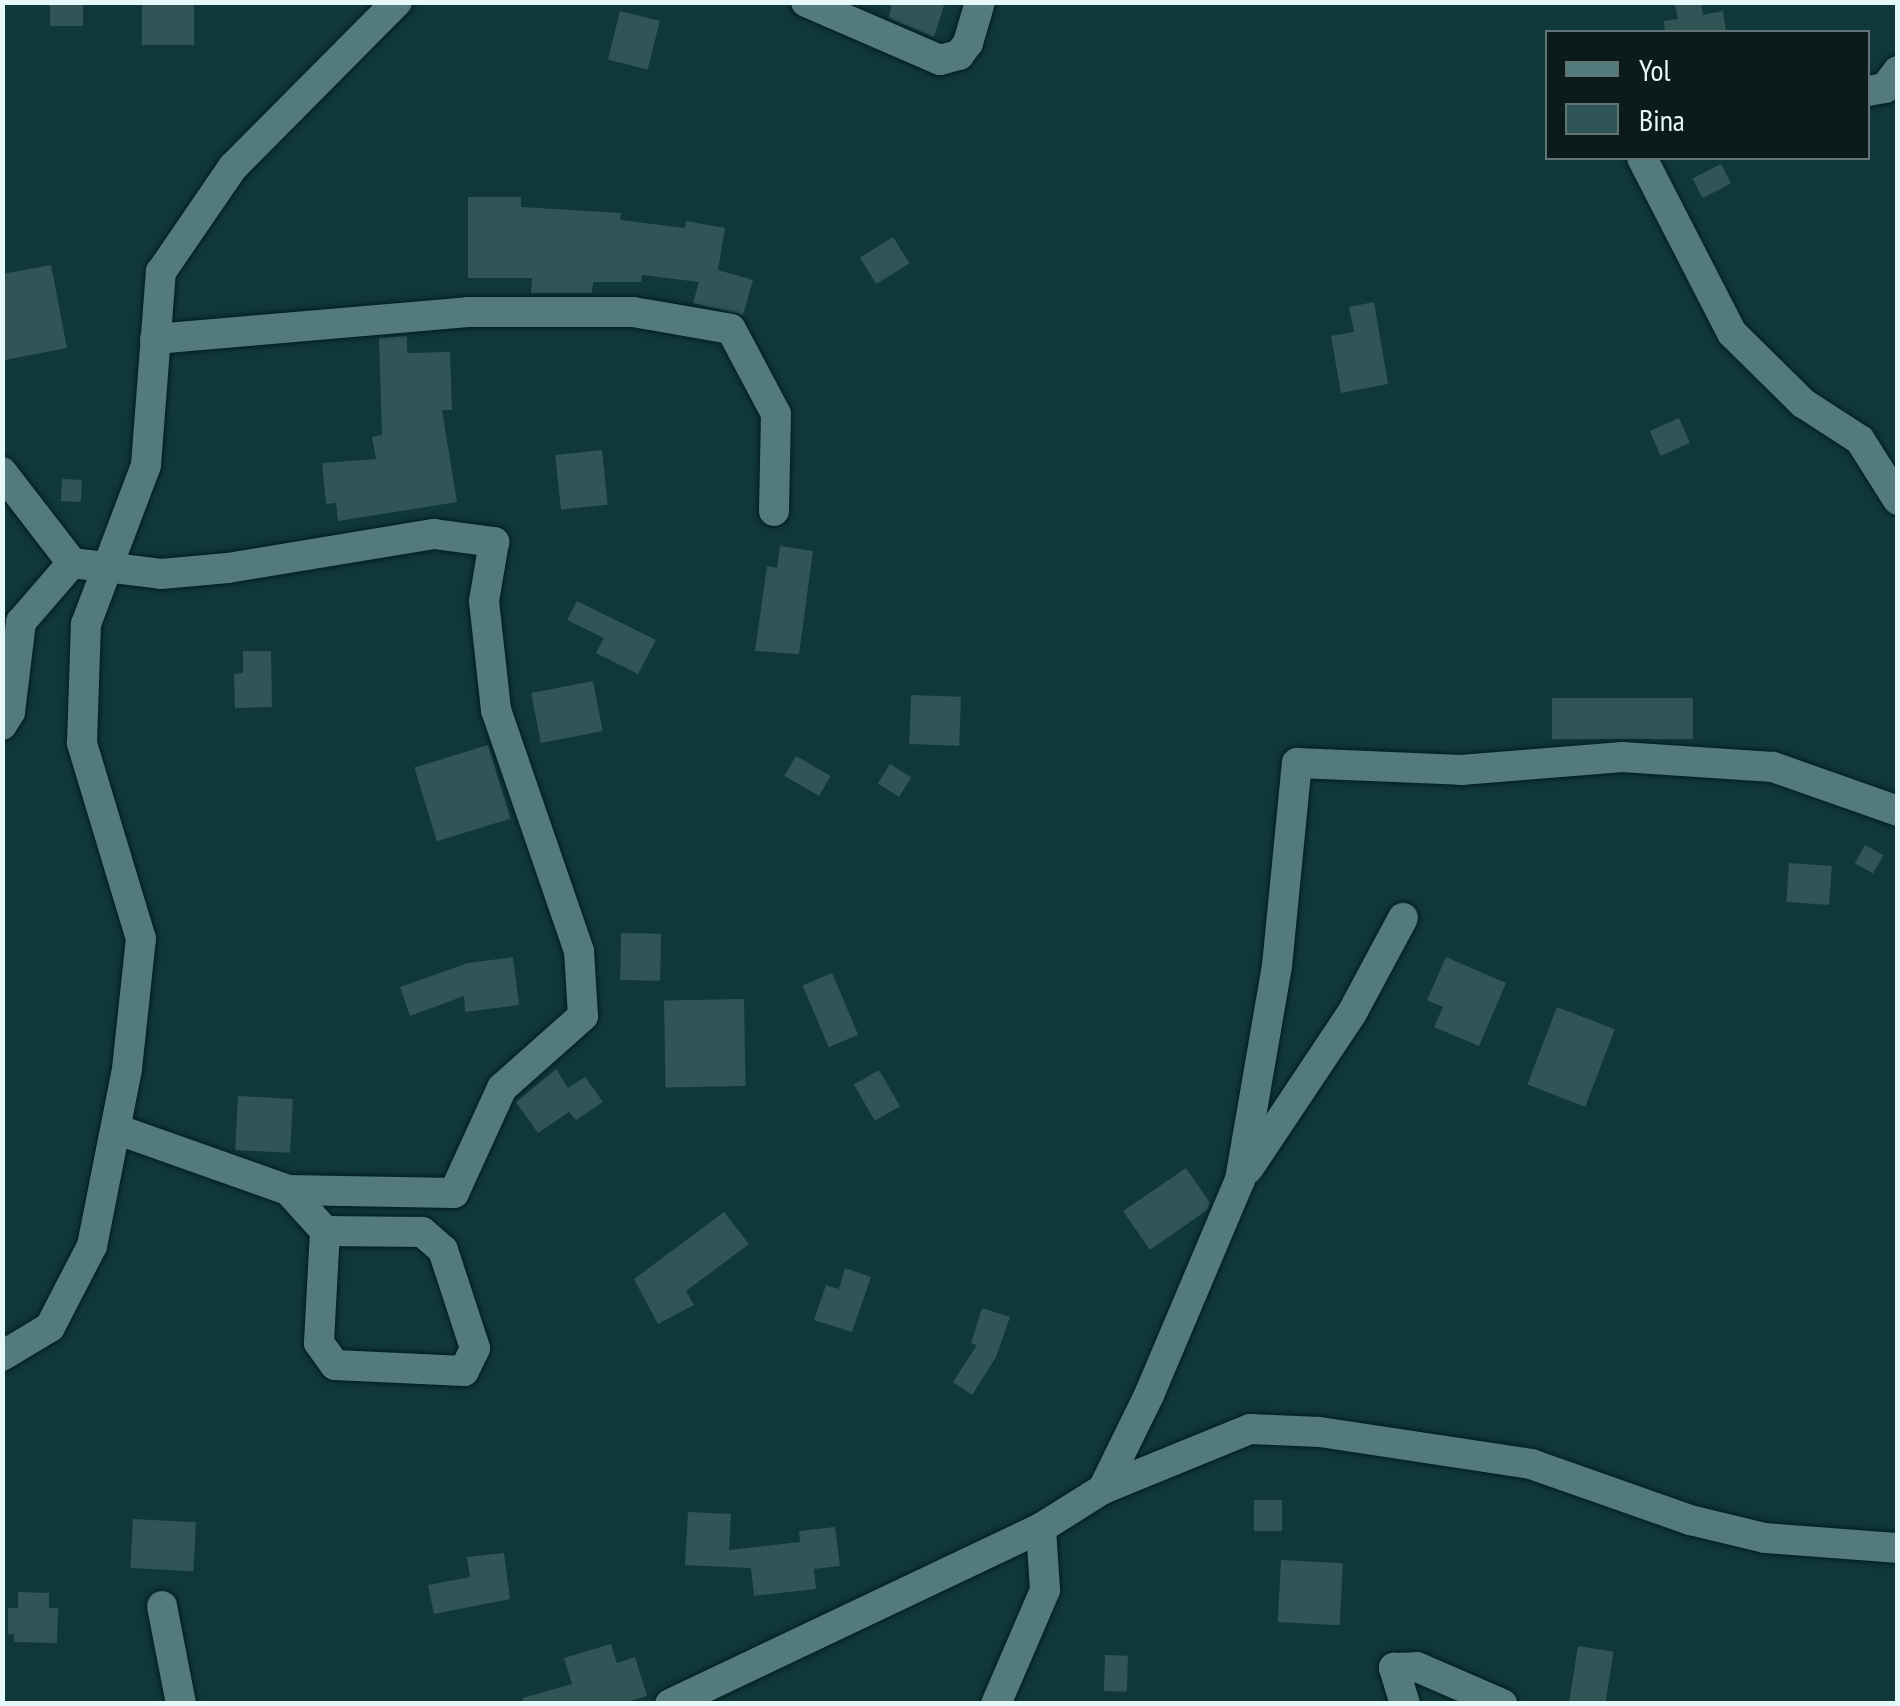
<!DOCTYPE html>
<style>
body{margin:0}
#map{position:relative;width:1900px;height:1706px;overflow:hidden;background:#103739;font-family:"PT Sans Narrow",sans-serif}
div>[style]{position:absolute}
.building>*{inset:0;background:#2f5557;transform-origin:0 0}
.roads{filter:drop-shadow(0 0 2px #011d1f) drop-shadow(0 0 2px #011d1f)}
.minor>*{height:30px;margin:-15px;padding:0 15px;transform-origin:15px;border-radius:15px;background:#537a7c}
span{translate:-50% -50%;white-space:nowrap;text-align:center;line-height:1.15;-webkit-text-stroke:9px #0b1b1c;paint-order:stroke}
.frame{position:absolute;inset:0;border:5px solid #e5f9fa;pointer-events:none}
.legend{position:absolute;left:1545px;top:30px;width:325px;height:130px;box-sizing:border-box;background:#0b1b1c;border:2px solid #627475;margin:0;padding:12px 18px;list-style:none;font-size:30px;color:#e5f9fa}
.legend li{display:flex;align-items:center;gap:20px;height:50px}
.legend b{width:50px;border:2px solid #627475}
</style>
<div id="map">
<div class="building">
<div style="left:50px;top:2px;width:33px;height:24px"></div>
<div style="left:142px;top:2px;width:52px;height:43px"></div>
<div style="clip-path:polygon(892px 2px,945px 2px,934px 37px,889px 18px)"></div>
<div style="clip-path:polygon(1701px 2px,1703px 15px,1723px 11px,1726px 32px,1665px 32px,1664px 21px,1678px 19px,1675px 5px)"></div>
<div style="left:620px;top:11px;width:41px;height:50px;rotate:14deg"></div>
<div style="left:1721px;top:164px;width:22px;height:32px;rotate:63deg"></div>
<div style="clip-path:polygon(468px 197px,521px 197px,521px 207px,621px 213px,620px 220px,685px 228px,686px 221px,725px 228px,718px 270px,753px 280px,743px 315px,693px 303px,699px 282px,642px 275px,641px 282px,593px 282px,592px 293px,531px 293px,532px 278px,468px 278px)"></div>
<div style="left:893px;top:237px;width:31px;height:39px;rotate:58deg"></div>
<div style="clip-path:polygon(51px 265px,67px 348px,5px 360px,2px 274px)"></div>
<div style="clip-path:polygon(1374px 302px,1388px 384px,1341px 393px,1331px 336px,1354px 332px,1349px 307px)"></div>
<div style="clip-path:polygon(407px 336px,407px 353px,450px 352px,452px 410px,442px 410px,457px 502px,338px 521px,336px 503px,326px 504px,322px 463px,376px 459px,372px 437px,382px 435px,379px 338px)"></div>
<div style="left:1679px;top:418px;width:27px;height:32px;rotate:66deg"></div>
<div style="left:602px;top:450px;width:55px;height:47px;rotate:84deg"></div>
<div style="left:62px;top:479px;width:20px;height:22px;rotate:3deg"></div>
<div style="clip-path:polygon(780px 546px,813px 551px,799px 654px,755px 651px,767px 566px,777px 568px)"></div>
<div style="clip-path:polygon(577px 601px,656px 640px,638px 674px,596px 653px,604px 638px,567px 620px)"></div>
<div style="clip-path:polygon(243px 651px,271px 651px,272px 707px,235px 708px,234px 674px,243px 673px)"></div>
<div style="left:593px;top:681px;width:51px;height:63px;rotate:79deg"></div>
<div style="left:911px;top:695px;width:50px;height:49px;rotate:2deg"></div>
<div style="left:1552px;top:698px;width:141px;height:41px"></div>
<div style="left:488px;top:745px;width:77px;height:77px;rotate:73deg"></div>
<div style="left:796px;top:756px;width:40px;height:23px;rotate:30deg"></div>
<div style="left:890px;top:764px;width:25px;height:23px;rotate:32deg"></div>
<div style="left:1865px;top:845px;width:21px;height:21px;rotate:29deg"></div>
<div style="left:1789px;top:863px;width:43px;height:39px;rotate:4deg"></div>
<div style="left:621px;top:933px;width:40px;height:47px;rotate:1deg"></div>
<div style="clip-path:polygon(513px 957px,519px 1005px,465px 1012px,464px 996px,410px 1016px,400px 987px,468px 963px)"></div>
<div style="clip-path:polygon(1446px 957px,1506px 983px,1479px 1046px,1434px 1027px,1443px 1007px,1427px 1000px)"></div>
<div style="left:832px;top:973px;width:67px;height:32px;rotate:67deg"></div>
<div style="left:744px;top:999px;width:87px;height:80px;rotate:89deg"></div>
<div style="left:1557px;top:1007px;width:62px;height:83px;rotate:21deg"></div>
<div style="clip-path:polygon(556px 1069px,568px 1088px,585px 1077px,603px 1102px,576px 1120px,569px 1112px,538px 1133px,516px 1102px)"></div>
<div style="left:879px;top:1070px;width:42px;height:29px;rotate:60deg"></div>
<div style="left:238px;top:1096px;width:55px;height:54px;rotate:3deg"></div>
<div style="clip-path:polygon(1186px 1168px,1210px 1203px,1207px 1210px,1150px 1250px,1123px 1211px)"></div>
<div style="clip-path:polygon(724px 1212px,749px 1244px,686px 1291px,694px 1305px,658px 1324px,634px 1279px)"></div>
<div style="clip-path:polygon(845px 1268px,871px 1277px,852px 1332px,814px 1320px,826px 1285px,839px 1289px)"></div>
<div style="clip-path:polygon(982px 1308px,1010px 1317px,996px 1357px,972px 1395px,953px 1382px,977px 1345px,971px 1343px)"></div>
<div style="left:1254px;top:1500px;width:28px;height:31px"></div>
<div style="clip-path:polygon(688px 1512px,731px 1514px,729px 1550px,800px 1542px,799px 1531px,835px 1527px,840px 1566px,814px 1569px,816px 1589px,754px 1596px,751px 1568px,685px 1565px)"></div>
<div style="left:133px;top:1519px;width:63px;height:49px;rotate:3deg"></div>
<div style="clip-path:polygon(504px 1553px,510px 1599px,434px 1614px,428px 1585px,470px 1577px,467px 1557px)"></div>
<div style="left:1281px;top:1560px;width:62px;height:62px;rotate:3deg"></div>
<div style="clip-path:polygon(18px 1592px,49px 1593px,49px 1608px,58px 1608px,57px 1643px,14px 1642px,14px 1634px,8px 1634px,8px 1608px,18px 1608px)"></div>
<div style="clip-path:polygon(611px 1644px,617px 1663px,635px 1657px,647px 1696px,621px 1704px,523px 1704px,523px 1698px,572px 1684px,564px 1658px)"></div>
<div style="left:1578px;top:1646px;width:36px;height:59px;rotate:9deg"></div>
<div style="left:1105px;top:1655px;width:23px;height:36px;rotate:2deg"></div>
</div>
<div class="roads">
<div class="minor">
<div style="left:806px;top:2px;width:146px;rotate:23.4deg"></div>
<div style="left:940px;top:60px;width:20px;rotate:-15deg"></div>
<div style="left:959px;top:55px;width:15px;rotate:-53deg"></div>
<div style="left:968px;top:43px;width:43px;rotate:-73.7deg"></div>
<div style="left:1868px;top:91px;width:17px;rotate:-10deg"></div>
<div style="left:1885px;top:88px;width:21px;rotate:-53deg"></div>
<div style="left:1642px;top:158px;width:197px;rotate:62.8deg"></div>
<div style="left:1732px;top:333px;width:100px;rotate:44.6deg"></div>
<div style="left:1803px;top:403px;width:68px;rotate:33deg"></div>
<div style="left:1860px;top:440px;width:71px;rotate:57.7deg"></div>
<div style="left:155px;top:339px;width:314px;rotate:-4.9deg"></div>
<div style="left:468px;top:312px;width:165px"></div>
<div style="left:633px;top:312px;width:99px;rotate:9.8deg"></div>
<div style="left:731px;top:329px;width:96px;rotate:62.1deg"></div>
<div style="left:776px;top:414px;width:97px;rotate:91.2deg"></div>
<div style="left:2px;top:472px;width:115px;rotate:52.4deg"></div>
<div style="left:2px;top:725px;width:15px;rotate:-58deg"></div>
<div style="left:10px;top:712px;width:91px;rotate:-83deg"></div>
<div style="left:21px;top:622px;width:78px;rotate:-49.2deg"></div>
<div style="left:72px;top:563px;width:90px;rotate:7deg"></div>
<div style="left:161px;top:574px;width:67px;rotate:-5.1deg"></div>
<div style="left:228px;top:568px;width:209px;rotate:-9.4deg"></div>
<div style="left:434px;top:534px;width:61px;rotate:7.6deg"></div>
<div style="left:494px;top:542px;width:60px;rotate:99.6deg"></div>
<div style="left:484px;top:601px;width:110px;rotate:83.7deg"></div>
<div style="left:496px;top:710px;width:255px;rotate:71deg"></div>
<div style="left:579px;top:951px;width:65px;rotate:86.5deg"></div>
<div style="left:583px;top:1016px;width:108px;rotate:138.4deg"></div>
<div style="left:502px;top:1088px;width:115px;rotate:114.6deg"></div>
<div style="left:454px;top:1193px;width:166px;rotate:-179deg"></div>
<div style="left:288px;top:1190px;width:182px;rotate:-160.5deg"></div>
<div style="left:1248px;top:1169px;width:187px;rotate:-56.3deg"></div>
<div style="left:1352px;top:1013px;width:108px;rotate:-61.8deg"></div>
<div style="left:288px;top:1190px;width:55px;rotate:47.9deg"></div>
<div style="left:325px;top:1231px;width:112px;rotate:93.1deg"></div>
<div style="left:319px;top:1343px;width:27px;rotate:54deg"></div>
<div style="left:335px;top:1365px;width:129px;rotate:2.7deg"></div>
<div style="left:464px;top:1371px;width:25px;rotate:-64deg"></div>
<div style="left:475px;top:1348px;width:103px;rotate:-108.1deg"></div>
<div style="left:443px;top:1250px;width:28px;rotate:-139deg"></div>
<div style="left:422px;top:1232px;width:97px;rotate:-179.4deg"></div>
<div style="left:2px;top:1356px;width:56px;rotate:-31.1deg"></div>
<div style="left:50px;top:1327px;width:91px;rotate:-62.6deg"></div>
<div style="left:92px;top:1246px;width:180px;rotate:-78.8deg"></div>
<div style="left:127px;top:1069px;width:131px;rotate:-83.9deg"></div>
<div style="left:141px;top:939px;width:205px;rotate:-106.8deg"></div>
<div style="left:82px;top:743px;width:119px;rotate:-88.1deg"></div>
<div style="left:86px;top:624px;width:170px;rotate:-69.3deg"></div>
<div style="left:146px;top:465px;width:194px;rotate:-85.6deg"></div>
<div style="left:161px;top:272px;width:127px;rotate:-55.6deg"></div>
<div style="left:233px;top:167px;width:233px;rotate:-45.2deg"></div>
<div style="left:1103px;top:1489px;width:105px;rotate:-63.9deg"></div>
<div style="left:1149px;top:1395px;width:233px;rotate:-67.1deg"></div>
<div style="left:1240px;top:1180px;width:217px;rotate:-80.2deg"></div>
<div style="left:1277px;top:966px;width:204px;rotate:-84.4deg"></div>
<div style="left:1297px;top:763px;width:164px;rotate:2.4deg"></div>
<div style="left:1461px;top:770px;width:162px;rotate:-4.6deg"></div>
<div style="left:1622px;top:757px;width:151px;rotate:3.8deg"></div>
<div style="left:1773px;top:767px;width:133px;rotate:19.4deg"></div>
<div style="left:162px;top:1606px;width:100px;rotate:79deg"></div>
<div style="left:670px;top:1704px;width:411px;rotate:-25.4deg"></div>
<div style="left:1041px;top:1528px;width:73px;rotate:-32.2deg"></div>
<div style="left:1103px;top:1489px;width:159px;rotate:-22.2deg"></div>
<div style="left:1250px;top:1429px;width:70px;rotate:2.5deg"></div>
<div style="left:1320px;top:1432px;width:213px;rotate:8.6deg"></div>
<div style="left:1531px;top:1464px;width:169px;rotate:19.4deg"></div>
<div style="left:1690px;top:1520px;width:77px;rotate:13.5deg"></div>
<div style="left:1765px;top:1538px;width:133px;rotate:4.3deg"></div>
<div style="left:996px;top:1704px;width:124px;rotate:-66.7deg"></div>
<div style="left:1045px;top:1590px;width:62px;rotate:-93.7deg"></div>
<div style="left:1405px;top:1704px;width:38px;rotate:-107deg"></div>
<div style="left:1394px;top:1668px;width:23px;rotate:-2deg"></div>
<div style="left:1417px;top:1667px;width:93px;rotate:23.5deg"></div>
</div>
</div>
<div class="frame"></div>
<ul class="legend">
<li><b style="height:12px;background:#537a7c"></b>Yol</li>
<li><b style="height:28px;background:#2f5557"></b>Bina</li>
</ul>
</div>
